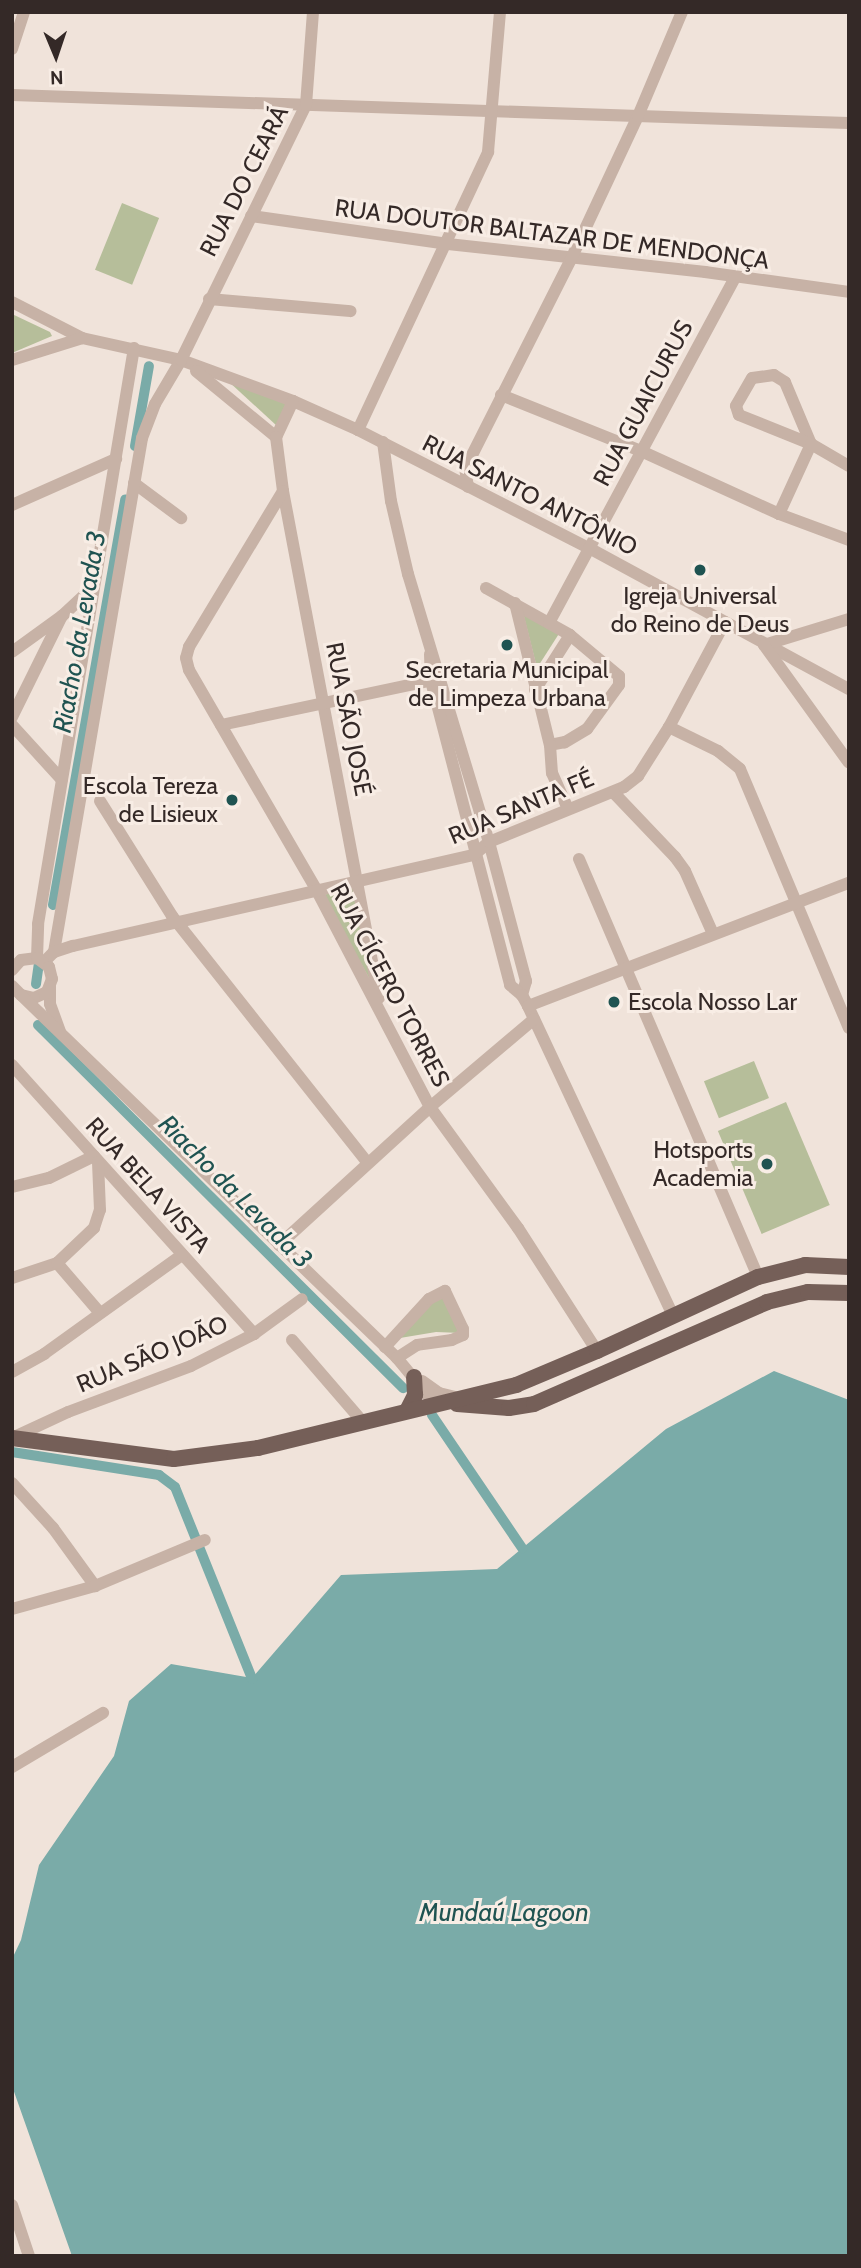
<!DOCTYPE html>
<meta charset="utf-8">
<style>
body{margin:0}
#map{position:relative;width:861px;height:2268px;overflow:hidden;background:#f0e3da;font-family:Cabin,sans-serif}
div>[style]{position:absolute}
.green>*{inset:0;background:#b6be9a;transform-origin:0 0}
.water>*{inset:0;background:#7aaba8}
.canal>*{height:10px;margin:-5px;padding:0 5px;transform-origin:5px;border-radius:5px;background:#7aaba8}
.minor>*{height:12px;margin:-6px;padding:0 6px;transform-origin:6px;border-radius:6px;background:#c7b2a6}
.major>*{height:16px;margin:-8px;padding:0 8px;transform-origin:8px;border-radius:8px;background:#755f58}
.dots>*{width:19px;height:19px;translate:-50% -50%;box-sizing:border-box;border:4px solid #f8ede5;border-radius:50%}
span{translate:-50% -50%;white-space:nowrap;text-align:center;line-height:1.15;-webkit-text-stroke:6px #f8ede5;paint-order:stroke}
.street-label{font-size:24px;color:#342927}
.poi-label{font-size:24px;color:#342927}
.right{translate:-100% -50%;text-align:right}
.left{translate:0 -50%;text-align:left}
.water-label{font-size:26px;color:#1f5351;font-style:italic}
.frame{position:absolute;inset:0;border:14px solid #342927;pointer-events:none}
.north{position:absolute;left:21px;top:21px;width:70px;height:70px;-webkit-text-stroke:5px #f8ede5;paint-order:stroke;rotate:178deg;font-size:19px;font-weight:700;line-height:28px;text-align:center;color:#342927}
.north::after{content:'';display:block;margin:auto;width:24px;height:32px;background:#342927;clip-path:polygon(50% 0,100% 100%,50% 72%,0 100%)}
</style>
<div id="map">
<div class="green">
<div style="left:122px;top:203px;width:40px;height:72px;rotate:22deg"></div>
<div style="clip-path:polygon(12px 314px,50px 332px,52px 336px,12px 353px)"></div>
<div style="clip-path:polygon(215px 369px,289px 399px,277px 426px)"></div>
<div style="clip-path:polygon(521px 605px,562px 629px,537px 668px)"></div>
<div style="clip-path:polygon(357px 886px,374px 987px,323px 895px)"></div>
<div style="left:754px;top:1061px;width:40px;height:54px;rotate:68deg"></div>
<div style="left:786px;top:1102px;width:112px;height:74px;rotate:67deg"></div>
<div style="clip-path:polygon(441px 1289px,461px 1333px,436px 1332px,394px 1339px)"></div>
</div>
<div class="water">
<div style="clip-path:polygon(774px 1371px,849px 1400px,849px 2256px,72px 2256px,12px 2086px,12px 1959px,21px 1940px,39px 1865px,114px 1756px,129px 1701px,171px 1664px,252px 1678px,341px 1575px,497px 1569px,666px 1429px)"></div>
</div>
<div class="canal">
<div style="left:135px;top:446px;width:81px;rotate:-80.1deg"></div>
<div style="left:53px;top:905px;width:412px;rotate:-79.9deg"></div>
<div style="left:36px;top:984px;width:21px;rotate:-82deg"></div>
<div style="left:38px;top:1025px;width:515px;rotate:44.84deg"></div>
<div style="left:432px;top:1415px;width:161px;rotate:55.9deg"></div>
<div style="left:12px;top:1452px;width:149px;rotate:8.9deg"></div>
<div style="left:159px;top:1475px;width:20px;rotate:37deg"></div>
<div style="left:175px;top:1487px;width:207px;rotate:68.1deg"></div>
</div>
<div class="minor">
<div style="left:12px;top:49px;width:39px;rotate:-72deg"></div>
<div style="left:12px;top:95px;width:837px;rotate:1.92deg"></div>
<div style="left:251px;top:216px;width:199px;rotate:8.1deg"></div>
<div style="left:448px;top:244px;width:259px;rotate:6.2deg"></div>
<div style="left:705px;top:272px;width:145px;rotate:7.9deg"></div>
<div style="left:209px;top:299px;width:142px;rotate:4.9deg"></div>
<div style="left:12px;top:302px;width:79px;rotate:27.2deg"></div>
<div style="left:82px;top:338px;width:101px;rotate:12.5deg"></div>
<div style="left:181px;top:360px;width:119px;rotate:20.1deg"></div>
<div style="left:293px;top:401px;width:71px;rotate:24deg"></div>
<div style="left:358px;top:430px;width:259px;rotate:27.1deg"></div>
<div style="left:589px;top:548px;width:296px;rotate:28.5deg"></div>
<div style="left:12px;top:360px;width:73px;rotate:-17.4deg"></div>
<div style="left:196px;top:371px;width:104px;rotate:39.5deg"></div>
<div style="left:501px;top:395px;width:151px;rotate:21.8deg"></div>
<div style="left:641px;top:451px;width:152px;rotate:24.5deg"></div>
<div style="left:779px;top:514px;width:75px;rotate:20.4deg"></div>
<div style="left:293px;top:401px;width:40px;rotate:115deg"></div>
<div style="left:276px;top:437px;width:54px;rotate:82.6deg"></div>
<div style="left:283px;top:491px;width:516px;rotate:79.28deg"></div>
<div style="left:358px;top:430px;width:307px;rotate:-64.9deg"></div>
<div style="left:488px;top:152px;width:141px;rotate:-85.1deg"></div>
<div style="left:383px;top:442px;width:60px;rotate:82.3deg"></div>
<div style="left:391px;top:501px;width:75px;rotate:76.9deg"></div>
<div style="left:408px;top:574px;width:280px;rotate:73.2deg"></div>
<div style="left:489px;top:842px;width:144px;rotate:75.1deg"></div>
<div style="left:526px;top:981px;width:15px;rotate:106deg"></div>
<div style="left:134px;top:483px;width:59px;rotate:36.7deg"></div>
<div style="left:468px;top:487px;width:18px;rotate:-99deg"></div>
<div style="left:465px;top:469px;width:235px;rotate:-63.2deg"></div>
<div style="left:571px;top:259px;width:158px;rotate:-64.9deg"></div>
<div style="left:638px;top:116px;width:113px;rotate:-67.1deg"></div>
<div style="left:283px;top:491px;width:182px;rotate:121.1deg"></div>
<div style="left:189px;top:647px;width:11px;rotate:105deg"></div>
<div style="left:186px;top:658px;width:12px;rotate:76deg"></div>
<div style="left:189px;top:670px;width:255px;rotate:59.9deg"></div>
<div style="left:317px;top:891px;width:244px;rotate:62.4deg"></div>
<div style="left:430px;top:1107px;width:150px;rotate:54deg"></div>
<div style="left:518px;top:1228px;width:146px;rotate:57.3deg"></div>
<div style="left:12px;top:505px;width:114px;rotate:-23.9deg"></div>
<div style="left:779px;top:514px;width:77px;rotate:-65.4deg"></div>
<div style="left:811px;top:444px;width:67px;rotate:-112.8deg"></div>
<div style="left:785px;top:382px;width:13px;rotate:-148deg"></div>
<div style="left:774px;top:375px;width:22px;rotate:172deg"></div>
<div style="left:752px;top:378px;width:32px;rotate:120deg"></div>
<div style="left:736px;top:406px;width:9px;rotate:72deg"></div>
<div style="left:739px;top:415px;width:78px;rotate:21.9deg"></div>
<div style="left:811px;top:444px;width:44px;rotate:30.1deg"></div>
<div style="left:486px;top:588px;width:96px;rotate:29.2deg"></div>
<div style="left:570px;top:635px;width:64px;rotate:39.9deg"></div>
<div style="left:619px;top:676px;width:9px;rotate:90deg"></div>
<div style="left:619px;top:685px;width:54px;rotate:126deg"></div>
<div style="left:587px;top:729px;width:26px;rotate:149deg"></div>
<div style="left:565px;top:742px;width:15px;rotate:169deg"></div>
<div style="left:515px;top:603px;width:146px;rotate:76.2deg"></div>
<div style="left:550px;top:745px;width:28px;rotate:86deg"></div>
<div style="left:552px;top:773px;width:39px;rotate:66deg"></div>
<div style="left:849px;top:619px;width:89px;rotate:163deg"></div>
<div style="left:764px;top:645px;width:145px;rotate:54.2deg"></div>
<div style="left:549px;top:623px;width:392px;rotate:-61.7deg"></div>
<div style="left:12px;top:652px;width:62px;rotate:-35.8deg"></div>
<div style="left:62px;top:616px;width:42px;rotate:-43.1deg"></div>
<div style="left:430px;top:654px;width:27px;rotate:88deg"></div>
<div style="left:431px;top:681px;width:314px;rotate:75.4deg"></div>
<div style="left:510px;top:985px;width:16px;rotate:40deg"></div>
<div style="left:522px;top:995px;width:13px;rotate:61deg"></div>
<div style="left:528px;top:1006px;width:341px;rotate:64.9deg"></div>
<div style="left:535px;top:690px;width:65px;rotate:-57.5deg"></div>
<div style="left:12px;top:717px;width:113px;rotate:-63.7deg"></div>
<div style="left:12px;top:725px;width:74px;rotate:47.7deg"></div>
<div style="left:221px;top:725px;width:221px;rotate:-12deg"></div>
<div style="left:669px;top:727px;width:55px;rotate:26.1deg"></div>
<div style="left:718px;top:751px;width:28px;rotate:39deg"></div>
<div style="left:740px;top:769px;width:281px;rotate:67.2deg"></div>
<div style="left:613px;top:792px;width:90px;rotate:46.4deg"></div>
<div style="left:675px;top:857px;width:17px;rotate:54deg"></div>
<div style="left:685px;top:871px;width:69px;rotate:66deg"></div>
<div style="left:100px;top:801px;width:136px;rotate:57.9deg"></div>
<div style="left:172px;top:916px;width:315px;rotate:51.6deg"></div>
<div style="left:579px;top:859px;width:455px;rotate:66.8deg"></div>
<div style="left:54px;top:952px;width:521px;rotate:-80.28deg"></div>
<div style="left:142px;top:438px;width:36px;rotate:-69deg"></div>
<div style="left:155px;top:404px;width:51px;rotate:-59.4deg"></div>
<div style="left:181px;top:360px;width:284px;rotate:-63.9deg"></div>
<div style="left:306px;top:105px;width:93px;rotate:-85.7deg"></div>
<div style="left:37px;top:958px;width:34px;rotate:-88deg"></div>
<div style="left:38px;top:924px;width:584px;rotate:-80.54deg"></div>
<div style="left:44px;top:962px;width:14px;rotate:-45deg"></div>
<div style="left:54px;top:952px;width:20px;rotate:-18deg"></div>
<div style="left:73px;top:946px;width:411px;rotate:-12.8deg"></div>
<div style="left:474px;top:855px;width:20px;rotate:-41deg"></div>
<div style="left:489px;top:842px;width:146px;rotate:-22.2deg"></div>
<div style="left:624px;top:787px;width:18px;rotate:-38deg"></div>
<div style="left:638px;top:776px;width:58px;rotate:-57.7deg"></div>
<div style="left:669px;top:727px;width:119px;rotate:-61.9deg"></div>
<div style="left:12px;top:970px;width:13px;rotate:-48deg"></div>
<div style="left:21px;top:960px;width:16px;rotate:-7deg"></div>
<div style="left:37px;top:958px;width:15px;rotate:37deg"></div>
<div style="left:49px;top:967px;width:12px;rotate:76deg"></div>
<div style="left:52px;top:979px;width:14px;rotate:111deg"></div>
<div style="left:47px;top:992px;width:14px;rotate:155deg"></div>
<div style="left:34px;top:998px;width:13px;rotate:-167deg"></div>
<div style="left:21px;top:995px;width:13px;rotate:-135deg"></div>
<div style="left:50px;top:986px;width:18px;rotate:90deg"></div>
<div style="left:50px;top:1004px;width:29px;rotate:70deg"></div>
<div style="left:21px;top:995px;width:523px;rotate:43.99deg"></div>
<div style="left:397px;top:1358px;width:60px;rotate:50.4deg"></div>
<div style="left:528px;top:1006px;width:344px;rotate:-21deg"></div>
<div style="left:12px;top:1065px;width:362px;rotate:48deg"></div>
<div style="left:12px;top:1187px;width:38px;rotate:-14deg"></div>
<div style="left:49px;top:1178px;width:50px;rotate:-26.1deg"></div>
<div style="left:279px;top:1245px;width:205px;rotate:-42.4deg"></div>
<div style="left:430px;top:1107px;width:136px;rotate:-40.2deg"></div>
<div style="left:57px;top:1263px;width:66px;rotate:49.3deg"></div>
<div style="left:12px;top:1278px;width:47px;rotate:-18.4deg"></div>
<div style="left:57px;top:1263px;width:51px;rotate:-43.4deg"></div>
<div style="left:94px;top:1228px;width:19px;rotate:-72deg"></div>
<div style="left:100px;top:1210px;width:48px;rotate:-92.4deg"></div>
<div style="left:292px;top:1340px;width:107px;rotate:49.2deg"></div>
<div style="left:385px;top:1347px;width:65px;rotate:-47.5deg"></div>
<div style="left:429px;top:1299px;width:18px;rotate:-27deg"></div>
<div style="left:445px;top:1291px;width:42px;rotate:64.7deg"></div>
<div style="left:463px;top:1329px;width:6px;rotate:90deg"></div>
<div style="left:463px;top:1335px;width:12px;rotate:156deg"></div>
<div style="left:452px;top:1340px;width:35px;rotate:172deg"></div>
<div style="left:417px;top:1345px;width:24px;rotate:147deg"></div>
<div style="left:12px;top:1372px;width:37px;rotate:-29deg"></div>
<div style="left:44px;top:1354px;width:170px;rotate:-35.7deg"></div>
<div style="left:422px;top:1381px;width:21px;rotate:35deg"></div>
<div style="left:439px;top:1393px;width:21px;rotate:14deg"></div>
<div style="left:12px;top:1438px;width:62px;rotate:-24.9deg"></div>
<div style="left:68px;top:1412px;width:131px;rotate:-20.5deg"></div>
<div style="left:191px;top:1366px;width:71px;rotate:-26.9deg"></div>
<div style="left:254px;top:1334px;width:59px;rotate:-36.1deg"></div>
<div style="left:12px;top:1483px;width:61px;rotate:47.7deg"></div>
<div style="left:53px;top:1528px;width:72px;rotate:54.1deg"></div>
<div style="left:12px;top:1609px;width:86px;rotate:-15.5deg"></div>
<div style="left:95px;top:1586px;width:119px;rotate:-22.7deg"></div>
<div style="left:12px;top:1767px;width:106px;rotate:-30.7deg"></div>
<div style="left:12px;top:2205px;width:54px;rotate:71.6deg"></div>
</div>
<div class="major">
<div style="left:457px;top:1404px;width:52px;rotate:4.4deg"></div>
<div style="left:509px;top:1408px;width:25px;rotate:-9deg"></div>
<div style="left:534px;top:1404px;width:254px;rotate:-23.6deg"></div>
<div style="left:767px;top:1302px;width:42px;rotate:-13.7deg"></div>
<div style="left:808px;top:1292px;width:41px;rotate:1.4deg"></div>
<div style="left:408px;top:1409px;width:16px;rotate:-63deg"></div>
<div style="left:415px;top:1395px;width:18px;rotate:-93deg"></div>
<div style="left:12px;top:1438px;width:163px;rotate:7.4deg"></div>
<div style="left:174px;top:1459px;width:85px;rotate:-7.5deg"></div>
<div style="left:258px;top:1448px;width:266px;rotate:-13.7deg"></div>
<div style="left:516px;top:1385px;width:88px;rotate:-22.8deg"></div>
<div style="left:597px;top:1351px;width:177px;rotate:-24.7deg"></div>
<div style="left:758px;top:1277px;width:49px;rotate:-14.3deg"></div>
<div style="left:805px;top:1265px;width:44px;rotate:2.6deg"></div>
</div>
<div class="dots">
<div style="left:700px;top:570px;background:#1f5351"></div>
<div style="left:507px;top:645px;background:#1f5351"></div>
<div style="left:232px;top:800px;background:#1f5351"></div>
<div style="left:614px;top:1002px;background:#1f5351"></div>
<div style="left:767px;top:1164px;background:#1f5351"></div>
</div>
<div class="street-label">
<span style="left:244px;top:181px;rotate:-63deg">RUA DO CEARÁ</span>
<span style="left:552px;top:234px;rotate:7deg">RUA DOUTOR BALTAZAR DE MENDONÇA</span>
<span style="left:643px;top:403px;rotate:-62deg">RUA GUAICURUS</span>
<span style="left:530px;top:495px;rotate:27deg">RUA SANTO ANTÔNIO</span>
<span style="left:349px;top:719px;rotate:79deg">RUA SÃO JOSÉ</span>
<span style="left:521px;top:807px;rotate:-23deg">RUA SANTA FÉ</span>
<span style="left:390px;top:985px;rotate:62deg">RUA CÍCERO TORRES</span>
<span style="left:148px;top:1185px;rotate:48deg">RUA BELA VISTA</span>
<span style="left:152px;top:1354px;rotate:-23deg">RUA SÃO JOÃO</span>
</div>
<div class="poi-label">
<span style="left:700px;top:610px">Igreja Universal<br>do Reino de Deus</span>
<span style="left:507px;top:684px">Secretaria Municipal<br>de Limpeza Urbana</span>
<span class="right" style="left:218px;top:800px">Escola Tereza<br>de Lisieux</span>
<span class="left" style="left:628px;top:1002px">Escola Nosso Lar</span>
<span class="right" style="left:753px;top:1164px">Hotsports<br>Academia</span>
</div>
<div class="water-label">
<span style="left:80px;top:632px;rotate:-80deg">Riacho da Levada 3</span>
<span style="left:235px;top:1192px;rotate:45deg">Riacho da Levada 3</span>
<span style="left:504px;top:1913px">Mundaú Lagoon</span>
</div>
<div class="frame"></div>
<div class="north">N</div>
</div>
